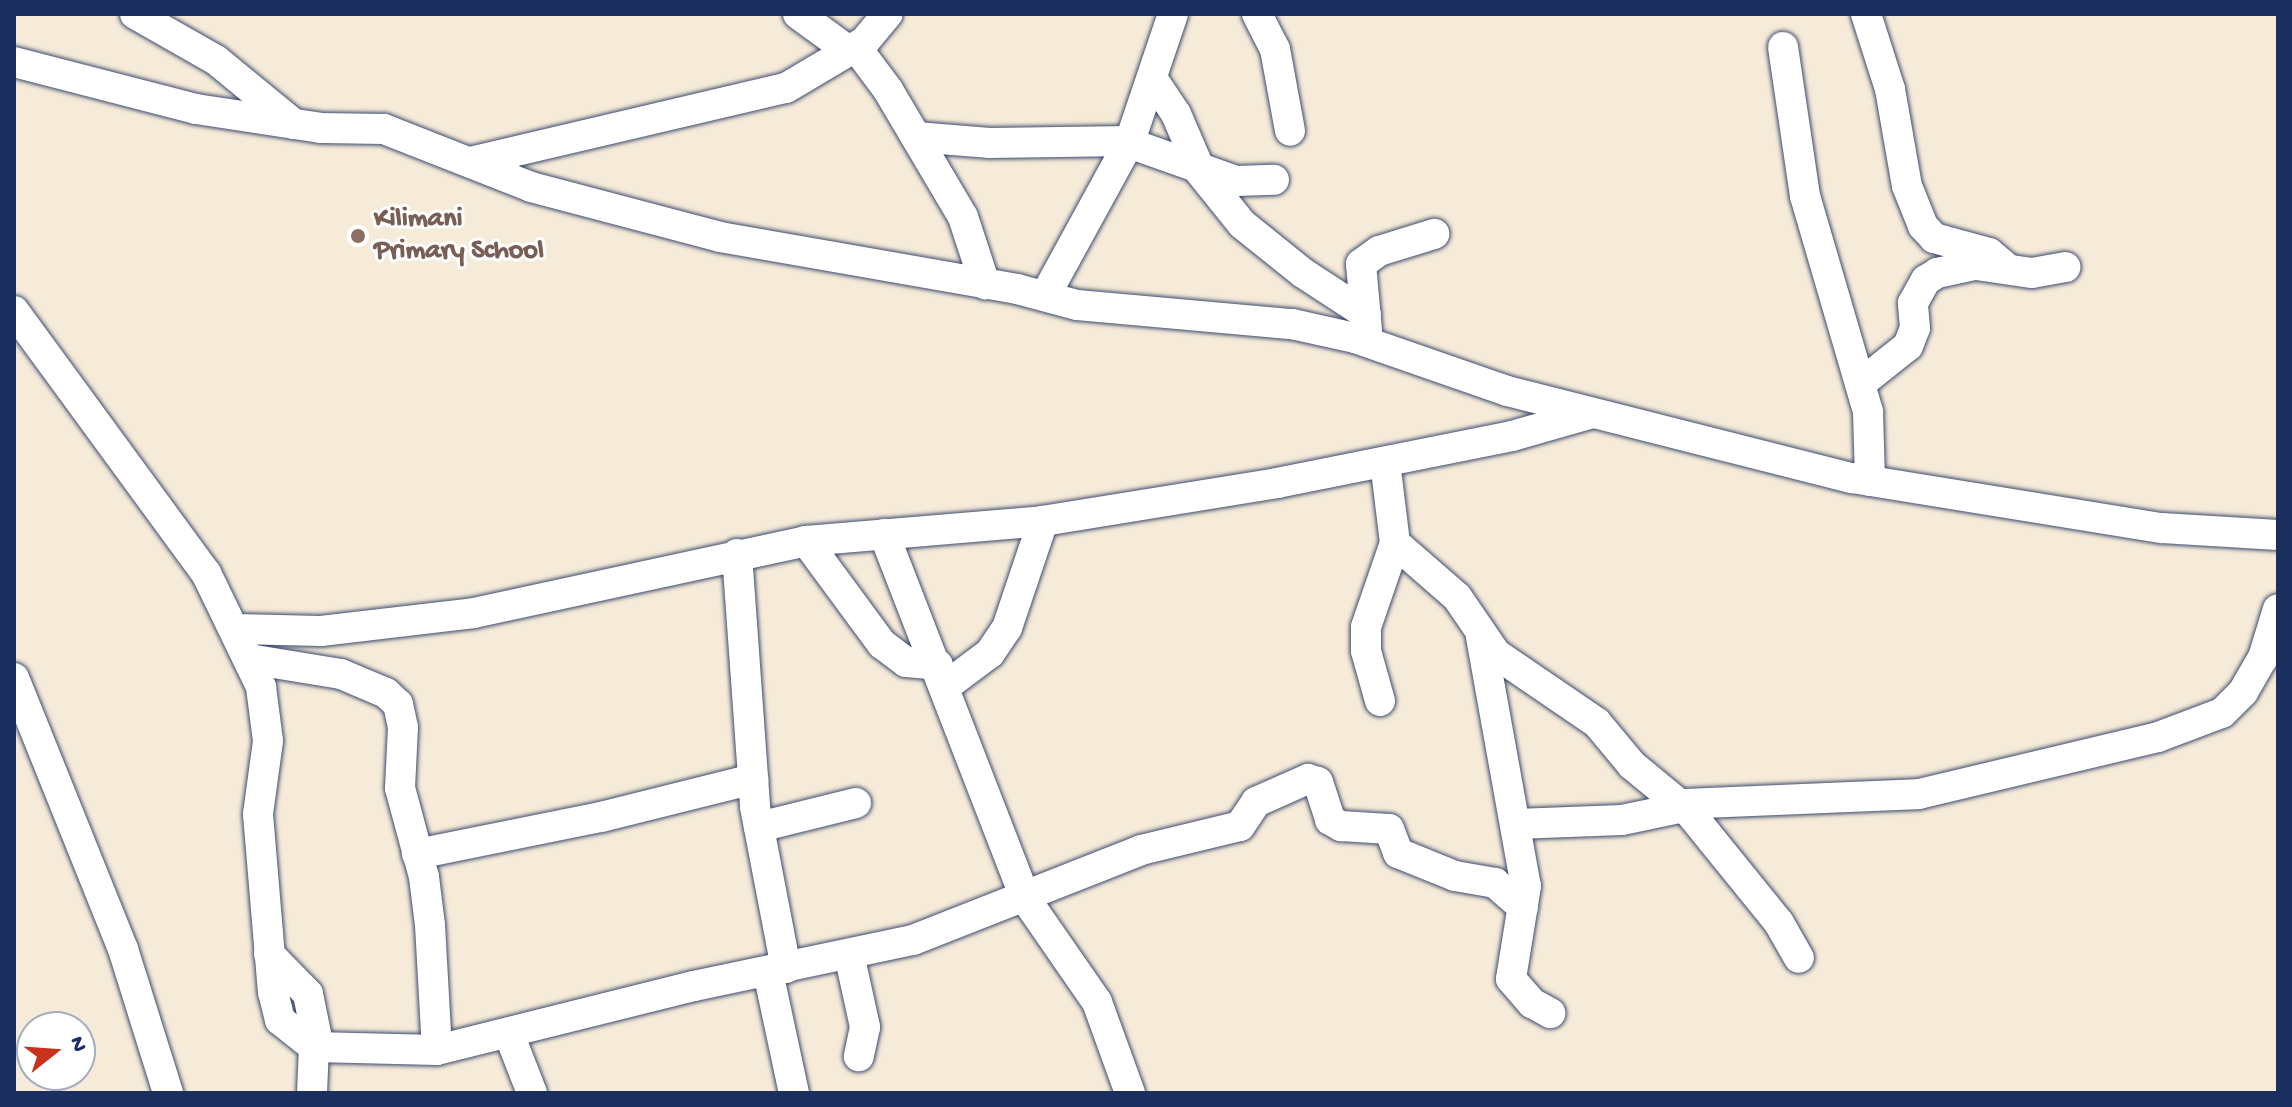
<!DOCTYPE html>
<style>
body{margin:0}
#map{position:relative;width:2292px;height:1107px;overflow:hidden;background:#f6ebd8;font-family:"Gochi Hand",sans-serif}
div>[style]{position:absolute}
.roads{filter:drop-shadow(0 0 2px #3c4b70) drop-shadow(0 0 2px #3c4b70)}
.minor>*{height:30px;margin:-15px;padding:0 15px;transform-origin:15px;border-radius:15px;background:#fff}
.dots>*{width:22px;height:22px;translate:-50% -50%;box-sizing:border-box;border:4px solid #fff;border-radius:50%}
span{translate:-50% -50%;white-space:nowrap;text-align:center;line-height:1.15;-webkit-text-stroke:6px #fff;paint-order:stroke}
.education-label{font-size:28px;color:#785e54;font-weight:700}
.left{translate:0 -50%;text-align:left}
.frame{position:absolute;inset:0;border:16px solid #1b2f5e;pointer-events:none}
.north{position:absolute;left:16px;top:1011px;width:80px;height:80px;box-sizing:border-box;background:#fff;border:2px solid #a4acbf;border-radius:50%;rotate:73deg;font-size:22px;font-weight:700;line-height:32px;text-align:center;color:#1b2f5e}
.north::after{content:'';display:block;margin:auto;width:28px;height:36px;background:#c8321e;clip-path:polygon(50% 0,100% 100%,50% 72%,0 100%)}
</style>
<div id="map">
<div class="roads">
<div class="minor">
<div style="left:135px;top:14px;width:93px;rotate:29.6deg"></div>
<div style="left:216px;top:60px;width:101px;rotate:39.4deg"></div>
<div style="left:798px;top:14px;width:63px;rotate:36deg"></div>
<div style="left:1257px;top:14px;width:39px;rotate:63deg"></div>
<div style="left:1275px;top:49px;width:83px;rotate:79.6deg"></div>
<div style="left:1866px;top:14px;width:79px;rotate:72.3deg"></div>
<div style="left:1890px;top:89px;width:98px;rotate:80.1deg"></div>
<div style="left:1907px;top:186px;width:43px;rotate:68.2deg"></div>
<div style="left:1923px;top:226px;width:16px;rotate:47deg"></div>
<div style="left:1934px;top:238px;width:57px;rotate:15.3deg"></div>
<div style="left:1989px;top:253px;width:25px;rotate:40deg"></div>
<div style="left:856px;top:47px;width:54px;rotate:53.3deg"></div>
<div style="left:888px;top:90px;width:147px;rotate:59.4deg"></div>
<div style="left:963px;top:217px;width:71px;rotate:71.8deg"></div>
<div style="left:1783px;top:47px;width:151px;rotate:81.6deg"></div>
<div style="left:1805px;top:196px;width:225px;rotate:73.7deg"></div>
<div style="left:1868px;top:412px;width:69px;rotate:88.3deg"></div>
<div style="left:14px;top:62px;width:188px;rotate:14.5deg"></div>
<div style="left:196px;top:109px;width:126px;rotate:8.6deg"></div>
<div style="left:321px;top:128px;width:63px;rotate:0.9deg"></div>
<div style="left:384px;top:129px;width:158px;rotate:21.5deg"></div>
<div style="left:531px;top:187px;width:196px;rotate:14.8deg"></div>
<div style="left:720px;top:237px;width:302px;rotate:9.9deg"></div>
<div style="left:1017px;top:289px;width:62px;rotate:14.9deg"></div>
<div style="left:1077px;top:305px;width:216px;rotate:5.1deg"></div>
<div style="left:1292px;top:324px;width:65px;rotate:12.5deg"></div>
<div style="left:1355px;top:338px;width:161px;rotate:19.2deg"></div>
<div style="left:1507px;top:391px;width:356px;rotate:14.2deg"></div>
<div style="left:1852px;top:478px;width:314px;rotate:9.2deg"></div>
<div style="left:2162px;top:528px;width:116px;rotate:3.5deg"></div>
<div style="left:1152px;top:78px;width:43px;rotate:56.3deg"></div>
<div style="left:1176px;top:114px;width:56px;rotate:66.7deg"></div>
<div style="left:916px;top:137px;width:74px;rotate:4.6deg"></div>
<div style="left:990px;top:143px;width:140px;rotate:-0.8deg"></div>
<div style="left:1129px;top:143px;width:114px;rotate:19.6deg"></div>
<div style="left:1236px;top:181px;width:38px;rotate:-2deg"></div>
<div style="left:474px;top:161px;width:320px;rotate:-13.2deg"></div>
<div style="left:786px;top:88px;width:92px;rotate:-30.7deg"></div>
<div style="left:865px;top:41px;width:35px;rotate:-50deg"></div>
<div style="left:1193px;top:163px;width:78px;rotate:51.2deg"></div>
<div style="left:1242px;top:224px;width:78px;rotate:38.8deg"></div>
<div style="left:1303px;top:273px;width:75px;rotate:33.1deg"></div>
<div style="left:1045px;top:296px;width:177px;rotate:-61.3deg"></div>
<div style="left:1130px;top:141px;width:134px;rotate:-71.3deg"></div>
<div style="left:14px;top:311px;width:325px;rotate:53.8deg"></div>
<div style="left:206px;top:573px;width:127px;rotate:64.2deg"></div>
<div style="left:261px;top:687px;width:54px;rotate:82.6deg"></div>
<div style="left:268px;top:741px;width:74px;rotate:97.8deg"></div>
<div style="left:258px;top:814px;width:179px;rotate:85.2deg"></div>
<div style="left:273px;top:992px;width:29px;rotate:76deg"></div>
<div style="left:280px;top:1020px;width:43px;rotate:38.5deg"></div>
<div style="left:314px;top:1047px;width:123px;rotate:1.4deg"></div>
<div style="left:437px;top:1050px;width:265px;rotate:-14deg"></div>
<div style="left:694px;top:986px;width:224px;rotate:-11.9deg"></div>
<div style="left:913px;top:940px;width:245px;rotate:-21.5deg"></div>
<div style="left:1141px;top:850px;width:102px;rotate:-13.6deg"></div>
<div style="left:1240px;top:826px;width:29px;rotate:-56deg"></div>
<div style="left:1256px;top:802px;width:57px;rotate:-23.9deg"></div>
<div style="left:1308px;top:779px;width:10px;rotate:17deg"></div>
<div style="left:1318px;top:782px;width:40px;rotate:72deg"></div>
<div style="left:1330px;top:820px;width:13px;rotate:29deg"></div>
<div style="left:1341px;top:826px;width:48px;rotate:3.6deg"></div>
<div style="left:1389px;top:829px;width:26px;rotate:69deg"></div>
<div style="left:1398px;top:853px;width:61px;rotate:22deg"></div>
<div style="left:1455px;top:876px;width:41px;rotate:9.9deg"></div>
<div style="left:1495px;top:883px;width:37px;rotate:41deg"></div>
<div style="left:1367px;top:330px;width:66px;rotate:-95.2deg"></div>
<div style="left:1361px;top:264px;width:22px;rotate:-36deg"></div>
<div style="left:1379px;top:251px;width:58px;rotate:-17.2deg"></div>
<div style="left:1860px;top:384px;width:61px;rotate:-38.4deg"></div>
<div style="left:1908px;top:346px;width:19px;rotate:-69deg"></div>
<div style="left:1915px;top:328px;width:25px;rotate:-95deg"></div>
<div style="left:1913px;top:303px;width:26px;rotate:-61deg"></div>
<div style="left:1926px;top:280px;width:13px;rotate:-32deg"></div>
<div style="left:1937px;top:273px;width:40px;rotate:-12deg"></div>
<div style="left:1976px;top:265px;width:57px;rotate:8.1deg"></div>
<div style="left:2032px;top:273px;width:34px;rotate:-10deg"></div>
<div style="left:884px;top:534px;width:390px;rotate:68.8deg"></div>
<div style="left:1025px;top:898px;width:126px;rotate:55.3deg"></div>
<div style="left:1097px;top:1002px;width:97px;rotate:70.1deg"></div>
<div style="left:806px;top:541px;width:128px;rotate:53.6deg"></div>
<div style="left:882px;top:644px;width:30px;rotate:37deg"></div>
<div style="left:906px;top:662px;width:32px;rotate:5deg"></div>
<div style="left:1395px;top:543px;width:82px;rotate:41.1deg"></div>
<div style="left:1457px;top:597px;width:69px;rotate:55.6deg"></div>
<div style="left:1496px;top:654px;width:122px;rotate:34.3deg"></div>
<div style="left:1597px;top:723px;width:55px;rotate:50.2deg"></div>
<div style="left:1632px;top:765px;width:75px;rotate:39.6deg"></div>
<div style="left:1690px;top:813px;width:141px;rotate:51deg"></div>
<div style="left:1779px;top:923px;width:40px;rotate:60.3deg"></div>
<div style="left:737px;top:554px;width:254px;rotate:85.9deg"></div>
<div style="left:755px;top:807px;width:164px;rotate:79.1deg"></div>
<div style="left:236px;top:629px;width:85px;rotate:1.3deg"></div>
<div style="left:321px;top:631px;width:154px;rotate:-6.7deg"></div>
<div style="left:474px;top:613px;width:340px;rotate:-12.2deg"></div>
<div style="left:806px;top:541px;width:238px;rotate:-4.8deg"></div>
<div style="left:1043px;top:521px;width:237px;rotate:-9.2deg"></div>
<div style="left:1277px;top:483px;width:240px;rotate:-11.3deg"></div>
<div style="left:1512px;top:436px;width:80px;rotate:-15.9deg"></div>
<div style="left:1481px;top:637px;width:253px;rotate:79.8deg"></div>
<div style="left:1526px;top:886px;width:94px;rotate:99.2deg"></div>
<div style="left:1511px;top:979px;width:32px;rotate:49deg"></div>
<div style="left:1532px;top:1003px;width:21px;rotate:29deg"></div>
<div style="left:249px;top:659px;width:93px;rotate:9.3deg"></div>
<div style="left:341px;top:674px;width:49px;rotate:22.9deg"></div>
<div style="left:386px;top:693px;width:16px;rotate:43deg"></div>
<div style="left:398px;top:704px;width:24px;rotate:78deg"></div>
<div style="left:403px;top:727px;width:61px;rotate:92.8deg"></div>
<div style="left:400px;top:788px;width:92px;rotate:74.9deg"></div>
<div style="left:424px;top:877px;width:48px;rotate:82.9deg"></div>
<div style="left:430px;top:925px;width:125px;rotate:86.8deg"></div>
<div style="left:14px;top:678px;width:292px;rotate:68.1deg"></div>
<div style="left:123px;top:949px;width:151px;rotate:72.6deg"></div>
<div style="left:946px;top:686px;width:55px;rotate:-36.9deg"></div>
<div style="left:990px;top:653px;width:30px;rotate:-56deg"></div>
<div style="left:1007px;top:628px;width:113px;rotate:-71.4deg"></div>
<div style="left:1380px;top:701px;width:52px;rotate:-105.6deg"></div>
<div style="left:1366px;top:651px;width:24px;rotate:-90deg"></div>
<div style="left:1366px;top:627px;width:89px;rotate:-71deg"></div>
<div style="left:1395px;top:543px;width:82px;rotate:-97deg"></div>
<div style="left:1682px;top:804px;width:237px;rotate:-2.4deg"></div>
<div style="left:1919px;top:794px;width:246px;rotate:-13.4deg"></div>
<div style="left:2158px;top:737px;width:68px;rotate:-20.6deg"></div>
<div style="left:2222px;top:713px;width:30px;rotate:-45deg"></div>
<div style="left:2243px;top:692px;width:39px;rotate:-60deg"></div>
<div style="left:2263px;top:658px;width:51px;rotate:-73deg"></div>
<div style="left:1516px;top:824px;width:106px;rotate:-2.2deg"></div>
<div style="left:1622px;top:820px;width:63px;rotate:-11.8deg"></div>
<div style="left:759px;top:827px;width:100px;rotate:-13.9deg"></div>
<div style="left:417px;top:854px;width:188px;rotate:-11.4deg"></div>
<div style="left:601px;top:817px;width:157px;rotate:-14deg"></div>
<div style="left:269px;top:954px;width:56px;rotate:45.7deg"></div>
<div style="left:308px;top:994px;width:55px;rotate:78.5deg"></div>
<div style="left:849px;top:954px;width:75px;rotate:77.6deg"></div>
<div style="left:865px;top:1027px;width:30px;rotate:102deg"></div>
<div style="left:768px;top:972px;width:124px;rotate:77.9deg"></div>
<div style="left:509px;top:1034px;width:63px;rotate:68.7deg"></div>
<div style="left:312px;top:1093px;width:46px;rotate:-87.5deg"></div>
</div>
</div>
<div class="dots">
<div style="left:358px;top:236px;background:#8d6e63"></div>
</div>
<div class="education-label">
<span class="left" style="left:374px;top:236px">Kilimani<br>Primary School</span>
</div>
<div class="frame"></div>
<div class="north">N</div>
</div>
